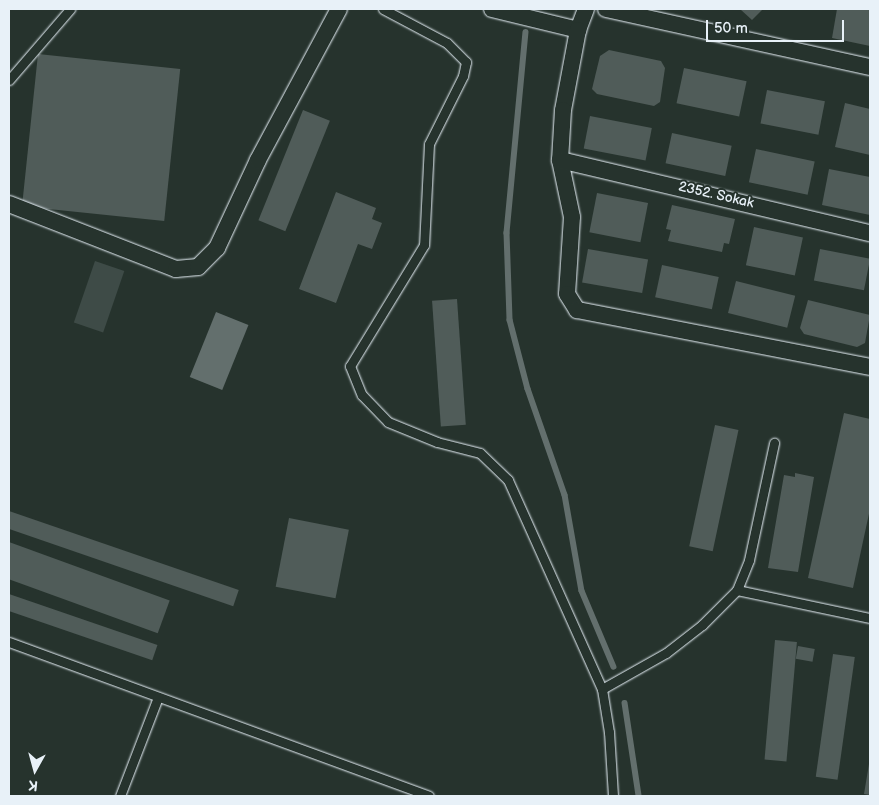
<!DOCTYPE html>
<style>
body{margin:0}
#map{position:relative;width:879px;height:805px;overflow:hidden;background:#26332d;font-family:"Balsamiq Sans",sans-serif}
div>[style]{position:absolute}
.green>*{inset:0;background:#3e4b47;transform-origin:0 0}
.water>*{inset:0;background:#636f6d;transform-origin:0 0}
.stream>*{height:5.5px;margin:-2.75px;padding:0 2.75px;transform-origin:2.75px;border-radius:2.75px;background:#636f6d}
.building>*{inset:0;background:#505c59;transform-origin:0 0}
.roads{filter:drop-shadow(0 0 1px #e8f1f8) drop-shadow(0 0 1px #e8f1f8)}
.lane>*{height:9px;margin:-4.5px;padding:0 4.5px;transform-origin:4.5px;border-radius:4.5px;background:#26332d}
.street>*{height:16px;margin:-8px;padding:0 8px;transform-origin:8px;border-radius:8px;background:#26332d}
span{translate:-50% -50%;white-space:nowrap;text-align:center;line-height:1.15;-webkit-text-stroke:4px #26332d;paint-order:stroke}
.street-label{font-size:14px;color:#e8f1f8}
.frame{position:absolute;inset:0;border:10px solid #e8f1f8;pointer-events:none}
.north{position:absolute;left:10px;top:745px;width:50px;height:50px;-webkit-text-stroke:4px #26332d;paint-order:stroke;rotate:187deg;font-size:14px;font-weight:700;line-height:20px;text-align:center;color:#e8f1f8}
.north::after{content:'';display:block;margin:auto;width:18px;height:22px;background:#e8f1f8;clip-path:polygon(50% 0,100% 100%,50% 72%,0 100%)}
.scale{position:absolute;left:706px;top:20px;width:138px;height:22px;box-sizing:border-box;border:2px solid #e8f1f8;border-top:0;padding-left:6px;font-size:15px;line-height:18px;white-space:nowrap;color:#e8f1f8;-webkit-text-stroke:4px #26332d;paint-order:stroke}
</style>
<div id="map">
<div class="green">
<div style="left:95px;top:261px;width:31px;height:65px;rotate:19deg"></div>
</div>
<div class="water">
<div style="left:216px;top:312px;width:35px;height:70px;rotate:22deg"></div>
</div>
<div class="stream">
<div style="left:526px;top:32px;width:202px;rotate:95.4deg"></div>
<div style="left:507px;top:233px;width:87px;rotate:88deg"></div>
<div style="left:510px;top:320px;width:71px;rotate:75.4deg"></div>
<div style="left:528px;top:389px;width:112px;rotate:70.8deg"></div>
<div style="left:565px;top:495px;width:97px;rotate:80deg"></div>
<div style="left:582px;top:591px;width:82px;rotate:67.2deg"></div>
<div style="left:625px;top:703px;width:94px;rotate:81.4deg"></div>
</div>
<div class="building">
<div style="clip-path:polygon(740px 9px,763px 9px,752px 20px)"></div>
<div style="clip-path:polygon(837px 9px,870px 9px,870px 46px,832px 38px)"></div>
<div style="clip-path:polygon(609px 50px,661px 61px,665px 68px,660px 102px,654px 106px,597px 94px,592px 89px,600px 56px)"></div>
<div style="left:38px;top:54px;width:143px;height:153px;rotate:6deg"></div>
<div style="left:684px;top:68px;width:64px;height:36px;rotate:12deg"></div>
<div style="left:767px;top:90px;width:59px;height:34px;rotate:11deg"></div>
<div style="clip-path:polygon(845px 103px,870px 109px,870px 155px,835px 147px)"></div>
<div style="left:303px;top:110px;width:29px;height:119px;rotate:22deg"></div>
<div style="left:590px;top:116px;width:63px;height:33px;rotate:11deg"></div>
<div style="left:672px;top:133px;width:61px;height:31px;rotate:12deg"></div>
<div style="left:756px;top:149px;width:60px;height:34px;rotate:12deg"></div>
<div style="clip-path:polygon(829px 169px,870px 177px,870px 215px,822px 205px)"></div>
<div style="clip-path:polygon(336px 192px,376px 208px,372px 219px,382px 223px,372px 249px,358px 244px,336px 303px,299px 289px)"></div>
<div style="left:597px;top:193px;width:52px;height:40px;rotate:11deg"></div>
<div style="clip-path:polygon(672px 205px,735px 219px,729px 244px,724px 243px,722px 252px,668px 241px,671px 230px,666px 229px)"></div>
<div style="left:754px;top:227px;width:50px;height:39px;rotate:12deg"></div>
<div style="left:588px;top:249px;width:61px;height:34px;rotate:10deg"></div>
<div style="left:820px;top:249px;width:51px;height:32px;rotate:11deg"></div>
<div style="left:662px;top:265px;width:58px;height:33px;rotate:12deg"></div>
<div style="left:736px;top:281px;width:61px;height:33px;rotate:14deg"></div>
<div style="left:457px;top:299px;width:126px;height:25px;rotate:86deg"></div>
<div style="clip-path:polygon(808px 300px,870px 315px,865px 343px,857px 347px,804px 334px,800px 328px)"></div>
<div style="clip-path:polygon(844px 413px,870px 419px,870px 509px,853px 588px,808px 578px)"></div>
<div style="left:715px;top:425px;width:24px;height:124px;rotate:12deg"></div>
<div style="clip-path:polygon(795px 473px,814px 477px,798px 572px,768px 568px,784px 475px,795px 477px)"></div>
<div style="left:9px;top:511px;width:243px;height:17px;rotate:19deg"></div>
<div style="left:289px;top:518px;width:61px;height:70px;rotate:11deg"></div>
<div style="left:9px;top:542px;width:171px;height:35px;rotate:20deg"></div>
<div style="left:9px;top:594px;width:157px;height:16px;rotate:19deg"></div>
<div style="left:775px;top:640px;width:22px;height:120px;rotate:5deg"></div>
<div style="left:798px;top:646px;width:17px;height:13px;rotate:10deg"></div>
<div style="left:833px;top:654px;width:22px;height:124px;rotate:8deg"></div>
<div style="clip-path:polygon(869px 764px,870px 765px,870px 795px,864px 794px)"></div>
</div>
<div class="roads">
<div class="lane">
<div style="left:383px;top:9px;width:72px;rotate:28deg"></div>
<div style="left:447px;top:43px;width:27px;rotate:45deg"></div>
<div style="left:466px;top:62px;width:14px;rotate:102deg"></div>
<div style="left:463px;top:76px;width:76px;rotate:116.6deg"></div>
<div style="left:429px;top:144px;width:101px;rotate:92.8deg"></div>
<div style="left:424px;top:245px;width:142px;rotate:121.4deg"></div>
<div style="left:350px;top:366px;width:31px;rotate:68deg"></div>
<div style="left:362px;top:395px;width:37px;rotate:46deg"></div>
<div style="left:388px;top:422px;width:53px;rotate:22.2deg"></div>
<div style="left:437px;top:442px;width:44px;rotate:14.3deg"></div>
<div style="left:480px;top:453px;width:39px;rotate:44deg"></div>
<div style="left:508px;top:480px;width:229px;rotate:65.8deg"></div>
<div style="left:602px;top:689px;width:44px;rotate:80.8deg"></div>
<div style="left:609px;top:732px;width:64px;rotate:86.4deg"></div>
<div style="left:9px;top:80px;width:94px;rotate:-49.3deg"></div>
<div style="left:737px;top:590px;width:32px;rotate:-68deg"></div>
<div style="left:749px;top:560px;width:120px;rotate:-77.9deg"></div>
<div style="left:9px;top:642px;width:447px;rotate:20.1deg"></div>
<div style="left:602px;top:689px;width:73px;rotate:-29.4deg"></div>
<div style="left:666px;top:653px;width:46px;rotate:-37.9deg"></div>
<div style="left:702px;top:625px;width:49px;rotate:-45deg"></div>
<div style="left:737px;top:590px;width:136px;rotate:11.9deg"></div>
<div style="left:120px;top:796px;width:106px;rotate:-69deg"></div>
</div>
<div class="street">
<div style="left:492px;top:9px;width:89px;rotate:13.7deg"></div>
<div style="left:586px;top:9px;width:22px;rotate:111deg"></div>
<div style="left:578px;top:30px;width:81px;rotate:100.6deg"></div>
<div style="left:563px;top:110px;width:50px;rotate:93.4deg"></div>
<div style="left:560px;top:160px;width:58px;rotate:78.1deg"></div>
<div style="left:572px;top:217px;width:77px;rotate:93.7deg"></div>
<div style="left:567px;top:294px;width:19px;rotate:58deg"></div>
<div style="left:577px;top:310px;width:298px;rotate:11deg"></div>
<div style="left:606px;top:9px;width:270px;rotate:12.4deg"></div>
<div style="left:560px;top:160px;width:318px;rotate:13.3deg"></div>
<div style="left:9px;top:204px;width:179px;rotate:21.3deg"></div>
<div style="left:176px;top:269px;width:22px;rotate:-5deg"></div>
<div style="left:198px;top:267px;width:27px;rotate:-45deg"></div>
<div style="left:217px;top:248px;width:97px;rotate:-65deg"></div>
<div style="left:258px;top:160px;width:171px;rotate:-61.8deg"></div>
</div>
</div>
<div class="street-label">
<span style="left:716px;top:195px;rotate:13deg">2352. Sokak</span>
</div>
<div class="frame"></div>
<div class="north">K</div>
<div class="scale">50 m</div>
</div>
